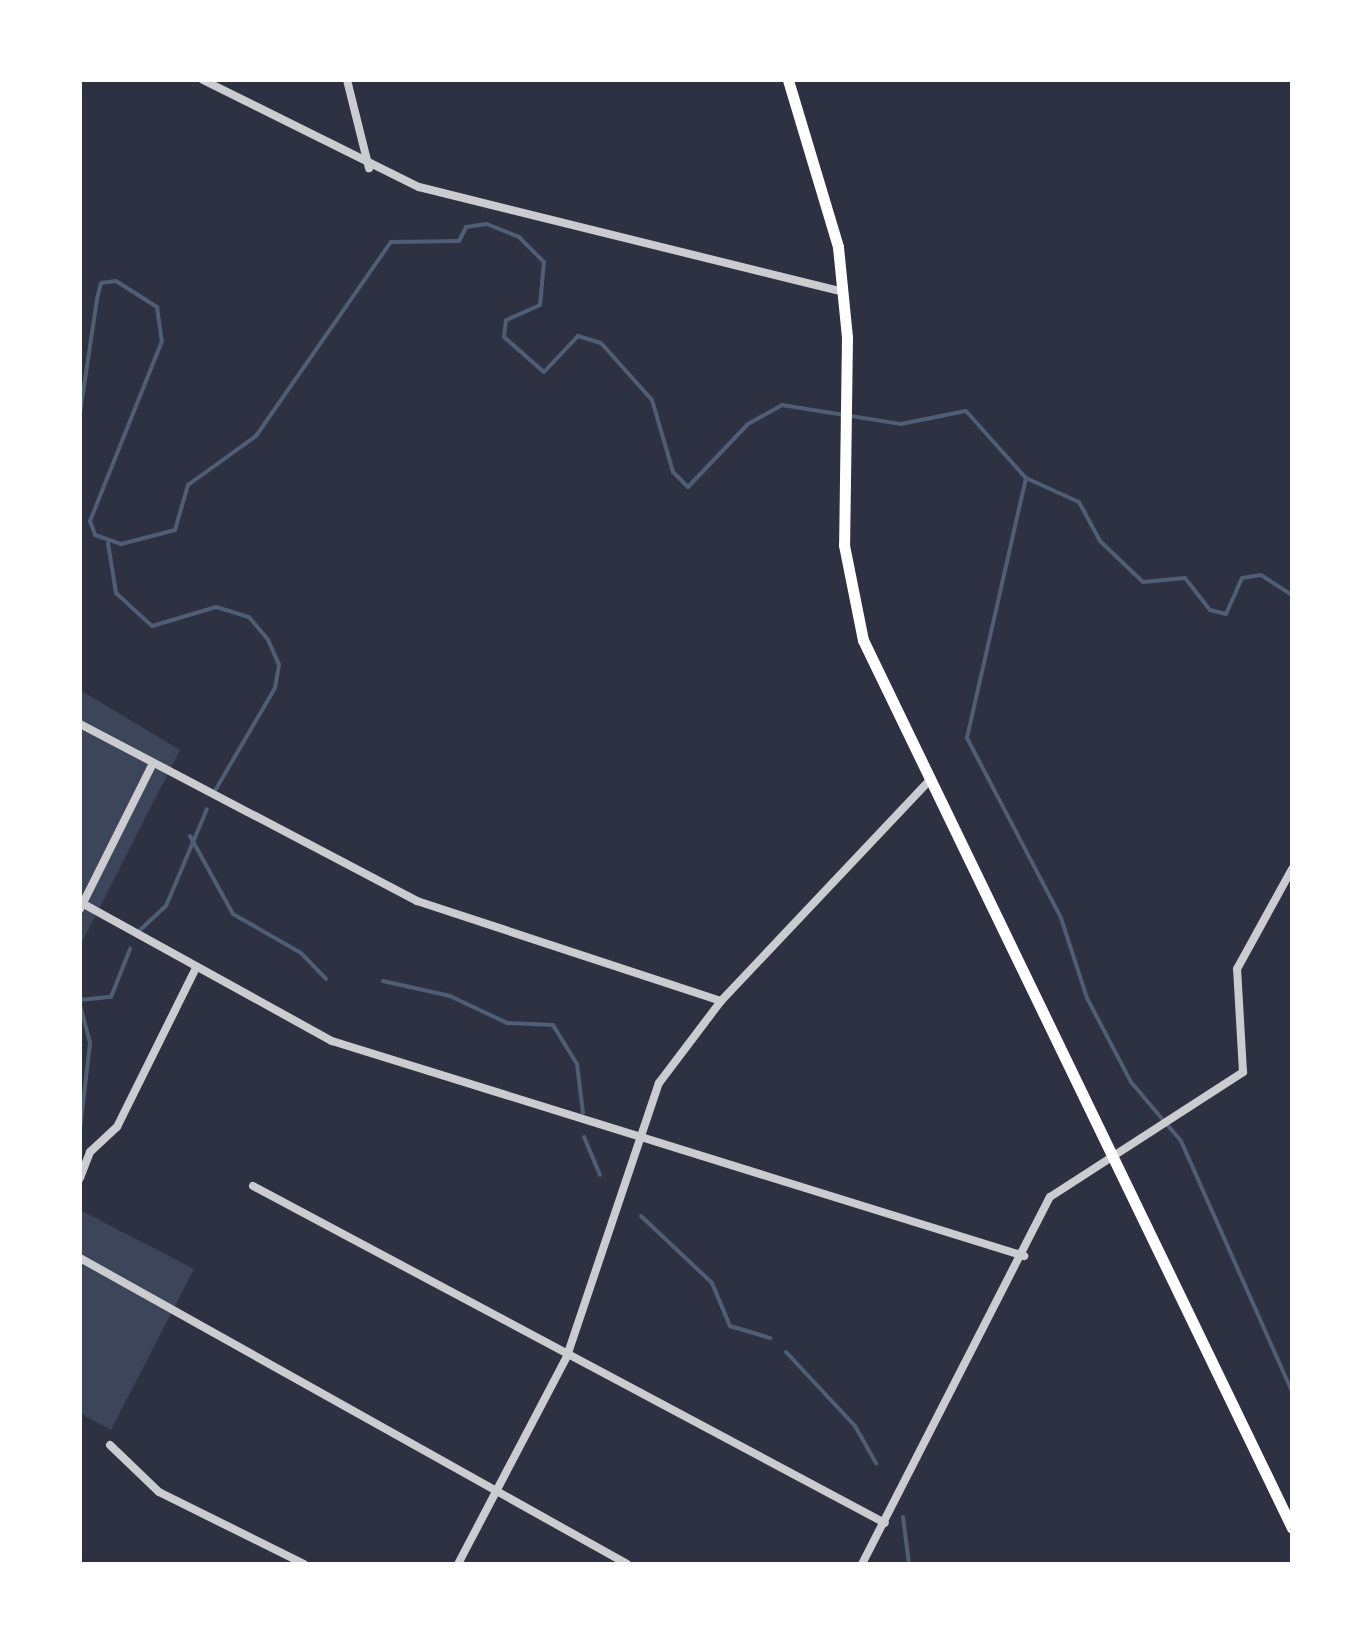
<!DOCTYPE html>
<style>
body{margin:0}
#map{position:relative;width:1372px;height:1644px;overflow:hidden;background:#2d3142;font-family:"Roboto Serif",serif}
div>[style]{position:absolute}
.green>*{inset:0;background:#3c4559}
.stream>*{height:4px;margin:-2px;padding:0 2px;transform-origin:2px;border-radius:2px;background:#4f5d75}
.minor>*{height:8px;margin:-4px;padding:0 4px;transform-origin:4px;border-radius:4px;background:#caccd0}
.primary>*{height:11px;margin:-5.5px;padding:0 5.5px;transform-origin:5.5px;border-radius:5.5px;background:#fff}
span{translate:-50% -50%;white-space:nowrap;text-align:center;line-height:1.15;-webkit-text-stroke:10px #fff;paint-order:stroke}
.frame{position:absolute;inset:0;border:82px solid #fff;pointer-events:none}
</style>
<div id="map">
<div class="green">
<div style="clip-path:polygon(80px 690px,180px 750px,80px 946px)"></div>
<div style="clip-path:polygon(80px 1210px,194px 1269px,111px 1430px,80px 1413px)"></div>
</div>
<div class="stream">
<div style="left:80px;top:413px;width:115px;rotate:-81.5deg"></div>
<div style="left:97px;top:299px;width:16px;rotate:-76deg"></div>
<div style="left:101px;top:283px;width:15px;rotate:-8deg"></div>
<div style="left:116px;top:281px;width:49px;rotate:32.4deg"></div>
<div style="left:157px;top:307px;width:34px;rotate:82deg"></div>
<div style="left:162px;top:341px;width:194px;rotate:111.8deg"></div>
<div style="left:90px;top:521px;width:15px;rotate:70deg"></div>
<div style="left:95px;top:535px;width:28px;rotate:19deg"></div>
<div style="left:121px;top:544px;width:56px;rotate:-14.5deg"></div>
<div style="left:175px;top:530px;width:47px;rotate:-73.9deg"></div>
<div style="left:188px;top:485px;width:84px;rotate:-35.8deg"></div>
<div style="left:256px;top:436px;width:236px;rotate:-55.2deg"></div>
<div style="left:391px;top:242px;width:68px;rotate:-0.8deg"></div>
<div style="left:459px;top:241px;width:16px;rotate:-63deg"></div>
<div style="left:466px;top:227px;width:21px;rotate:-8deg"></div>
<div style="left:487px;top:224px;width:35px;rotate:22deg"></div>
<div style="left:519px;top:237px;width:35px;rotate:45deg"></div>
<div style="left:544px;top:262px;width:43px;rotate:95.3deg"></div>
<div style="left:540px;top:305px;width:37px;rotate:156deg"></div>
<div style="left:506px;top:320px;width:17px;rotate:97deg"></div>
<div style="left:504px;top:337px;width:53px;rotate:41.2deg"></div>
<div style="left:544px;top:372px;width:50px;rotate:-46.6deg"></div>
<div style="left:578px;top:336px;width:24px;rotate:17deg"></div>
<div style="left:601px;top:343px;width:76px;rotate:48.2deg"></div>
<div style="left:652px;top:400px;width:75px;rotate:73.7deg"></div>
<div style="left:673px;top:472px;width:21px;rotate:45deg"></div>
<div style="left:688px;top:487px;width:87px;rotate:-46.4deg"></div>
<div style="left:748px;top:424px;width:39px;rotate:-29deg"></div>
<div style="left:782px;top:405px;width:121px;rotate:9.1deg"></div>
<div style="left:901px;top:424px;width:66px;rotate:-11.3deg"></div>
<div style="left:966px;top:411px;width:90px;rotate:48.2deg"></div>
<div style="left:1026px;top:478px;width:58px;rotate:24.4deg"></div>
<div style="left:1079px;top:502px;width:44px;rotate:61.7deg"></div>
<div style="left:1100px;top:541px;width:59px;rotate:43.6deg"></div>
<div style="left:1143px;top:582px;width:42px;rotate:-5.4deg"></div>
<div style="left:1185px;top:578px;width:41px;rotate:52deg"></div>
<div style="left:1210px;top:610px;width:16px;rotate:14deg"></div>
<div style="left:1226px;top:614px;width:39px;rotate:-66deg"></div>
<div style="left:1242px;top:578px;width:19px;rotate:-9deg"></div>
<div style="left:1261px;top:575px;width:37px;rotate:33deg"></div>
<div style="left:1026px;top:478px;width:267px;rotate:102.8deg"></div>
<div style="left:967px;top:738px;width:203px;rotate:62.4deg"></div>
<div style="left:1061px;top:918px;width:84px;rotate:72deg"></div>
<div style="left:1087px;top:998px;width:95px;rotate:62.4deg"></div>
<div style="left:1131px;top:1082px;width:77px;rotate:49.7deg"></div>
<div style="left:1181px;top:1141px;width:274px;rotate:66.1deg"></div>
<div style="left:108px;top:543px;width:51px;rotate:80.9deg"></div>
<div style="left:116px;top:593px;width:49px;rotate:42.5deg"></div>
<div style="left:152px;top:626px;width:67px;rotate:-16.5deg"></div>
<div style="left:216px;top:607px;width:34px;rotate:17deg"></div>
<div style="left:249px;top:617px;width:30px;rotate:50deg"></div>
<div style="left:268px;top:640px;width:27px;rotate:66deg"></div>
<div style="left:279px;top:665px;width:23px;rotate:100deg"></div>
<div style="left:275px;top:688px;width:117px;rotate:120.3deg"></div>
<div style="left:190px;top:836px;width:89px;rotate:61.1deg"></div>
<div style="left:233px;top:914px;width:78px;rotate:29.8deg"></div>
<div style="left:301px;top:953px;width:36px;rotate:46deg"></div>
<div style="left:138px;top:932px;width:38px;rotate:-43deg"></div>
<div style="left:166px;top:906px;width:105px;rotate:-67.1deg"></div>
<div style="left:383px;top:981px;width:69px;rotate:12.6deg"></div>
<div style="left:450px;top:996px;width:63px;rotate:25.3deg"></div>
<div style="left:507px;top:1023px;width:46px;rotate:2.5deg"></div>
<div style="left:553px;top:1025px;width:46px;rotate:58.4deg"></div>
<div style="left:577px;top:1064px;width:49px;rotate:83deg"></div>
<div style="left:80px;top:1000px;width:31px;rotate:-6deg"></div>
<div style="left:111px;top:997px;width:52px;rotate:-68.4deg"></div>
<div style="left:80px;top:1005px;width:39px;rotate:75deg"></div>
<div style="left:90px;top:1043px;width:88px;rotate:96.6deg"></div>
<div style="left:584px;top:1137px;width:41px;rotate:67.2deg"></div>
<div style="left:641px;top:1216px;width:98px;rotate:43.3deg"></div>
<div style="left:712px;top:1283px;width:47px;rotate:67.3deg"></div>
<div style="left:730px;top:1326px;width:42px;rotate:16.7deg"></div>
<div style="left:786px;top:1352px;width:101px;rotate:47deg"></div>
<div style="left:855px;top:1426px;width:43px;rotate:60.4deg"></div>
<div style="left:903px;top:1517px;width:47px;rotate:82.7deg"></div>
</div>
<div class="minor">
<div style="left:203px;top:80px;width:241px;rotate:26.4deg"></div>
<div style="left:419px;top:187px;width:437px;rotate:13.9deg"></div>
<div style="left:347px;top:80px;width:91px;rotate:76deg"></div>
<div style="left:80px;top:724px;width:381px;rotate:27.7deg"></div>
<div style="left:417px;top:901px;width:320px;rotate:18.2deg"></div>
<div style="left:80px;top:902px;width:288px;rotate:28.9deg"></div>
<div style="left:332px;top:1041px;width:725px;rotate:17.26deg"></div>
<div style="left:80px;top:909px;width:163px;rotate:-63.4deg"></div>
<div style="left:80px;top:1178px;width:28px;rotate:-69deg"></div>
<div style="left:90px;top:1152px;width:37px;rotate:-43deg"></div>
<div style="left:117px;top:1127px;width:175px;rotate:-63.6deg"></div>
<div style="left:253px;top:1186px;width:716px;rotate:28.07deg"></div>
<div style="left:80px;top:1258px;width:627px;rotate:29.22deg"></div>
<div style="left:110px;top:1445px;width:68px;rotate:43.8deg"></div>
<div style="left:159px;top:1492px;width:162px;rotate:26.4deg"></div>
<div style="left:458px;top:1564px;width:235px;rotate:-62.3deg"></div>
<div style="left:567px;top:1356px;width:288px;rotate:-71.4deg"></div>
<div style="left:659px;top:1083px;width:103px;rotate:-52.9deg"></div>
<div style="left:721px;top:1001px;width:304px;rotate:-46.6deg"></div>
<div style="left:862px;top:1564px;width:412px;rotate:-62.9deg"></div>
<div style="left:1050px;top:1197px;width:230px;rotate:-32.9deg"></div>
<div style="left:1243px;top:1072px;width:103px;rotate:-93.3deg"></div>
<div style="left:1237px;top:969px;width:114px;rotate:-61.2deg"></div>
</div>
<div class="primary">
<div style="left:788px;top:80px;width:174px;rotate:73.3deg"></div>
<div style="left:838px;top:247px;width:90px;rotate:84.3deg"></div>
<div style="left:847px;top:337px;width:208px;rotate:90.8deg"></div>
<div style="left:844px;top:545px;width:97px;rotate:78.7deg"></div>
<div style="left:863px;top:640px;width:986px;rotate:64.21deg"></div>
</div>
<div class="frame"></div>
</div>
